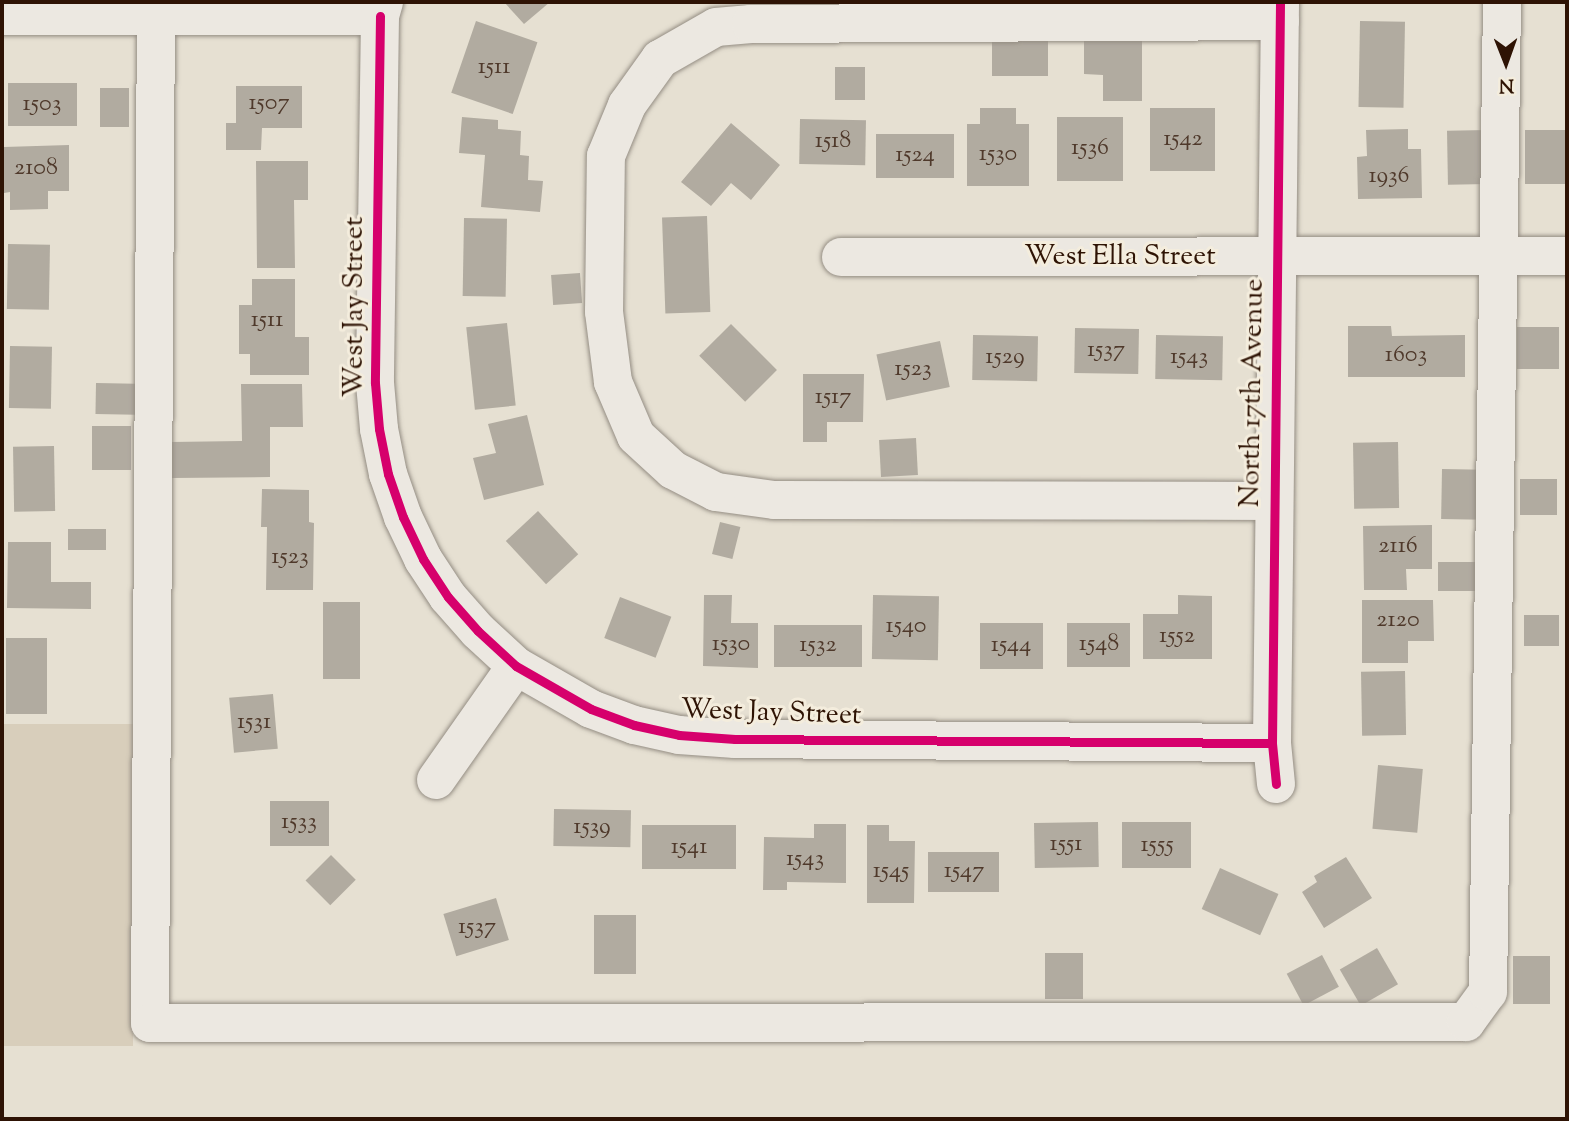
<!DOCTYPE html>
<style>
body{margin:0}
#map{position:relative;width:1569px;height:1121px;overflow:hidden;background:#e6e0d2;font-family:"Sorts Mill Goudy",serif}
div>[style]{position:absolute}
.green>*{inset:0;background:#d8cebb;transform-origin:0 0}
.building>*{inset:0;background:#b1aba0;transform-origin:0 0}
.roads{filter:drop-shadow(0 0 2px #948d83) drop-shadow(0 0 2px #948d83)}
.minor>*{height:38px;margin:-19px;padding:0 19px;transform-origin:19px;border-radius:19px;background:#ece8e1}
.cycleway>*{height:9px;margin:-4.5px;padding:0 4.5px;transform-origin:4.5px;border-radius:4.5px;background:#d6006c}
span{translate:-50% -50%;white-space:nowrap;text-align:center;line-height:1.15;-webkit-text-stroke:6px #f4eddd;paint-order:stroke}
.number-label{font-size:24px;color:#4f392b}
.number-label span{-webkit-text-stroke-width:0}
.street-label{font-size:28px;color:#2e1304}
.frame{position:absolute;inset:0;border:4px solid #2e1304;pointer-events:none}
.north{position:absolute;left:1471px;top:28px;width:70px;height:70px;-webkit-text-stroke:5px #f4eddd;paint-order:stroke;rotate:179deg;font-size:19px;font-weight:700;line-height:28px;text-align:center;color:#2e1304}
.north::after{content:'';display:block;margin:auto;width:24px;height:32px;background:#2e1304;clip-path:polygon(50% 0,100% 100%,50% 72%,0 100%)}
</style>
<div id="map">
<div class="green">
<div style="left:133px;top:724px;width:322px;height:131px;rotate:90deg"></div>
</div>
<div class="building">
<div style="clip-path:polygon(504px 2px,550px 2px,524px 24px)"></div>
<div style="left:476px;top:21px;width:65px;height:76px;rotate:19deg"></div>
<div style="left:1360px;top:21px;width:45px;height:86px;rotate:1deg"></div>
<div style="left:992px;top:38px;width:56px;height:38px"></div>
<div style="clip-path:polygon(1084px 39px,1142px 39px,1142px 101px,1103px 101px,1103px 75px,1084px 74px)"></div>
<div style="left:835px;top:67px;width:30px;height:33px"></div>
<div style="left:77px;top:83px;width:43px;height:69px;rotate:90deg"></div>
<div style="clip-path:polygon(236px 86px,302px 86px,302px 128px,262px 128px,261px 150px,226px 150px,226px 123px,236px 123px)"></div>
<div style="left:100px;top:88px;width:29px;height:39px"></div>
<div style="clip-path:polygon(980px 108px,1016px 108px,1016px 124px,1029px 124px,1029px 186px,967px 186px,967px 124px,980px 124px)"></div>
<div style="left:1150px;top:108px;width:65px;height:63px"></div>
<div style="clip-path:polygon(462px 117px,498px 120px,498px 129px,521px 131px,520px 155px,529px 156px,528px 180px,543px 181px,540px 212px,481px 207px,485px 155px,459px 153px)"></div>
<div style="left:1057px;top:117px;width:66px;height:64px"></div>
<div style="left:800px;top:119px;width:66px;height:45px;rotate:1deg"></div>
<div style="clip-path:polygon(731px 123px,780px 165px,751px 200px,731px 183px,711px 206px,681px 182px)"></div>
<div style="clip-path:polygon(1408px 129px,1408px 149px,1421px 149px,1422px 198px,1358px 199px,1357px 157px,1367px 156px,1366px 130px)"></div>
<div style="left:1487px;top:130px;width:54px;height:40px;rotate:89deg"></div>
<div style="left:1525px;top:130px;width:42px;height:54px"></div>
<div style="left:954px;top:134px;width:44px;height:78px;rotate:90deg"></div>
<div style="clip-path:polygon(69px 145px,69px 191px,48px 191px,48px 209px,10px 210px,10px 192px,4px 193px,4px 147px)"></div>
<div style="clip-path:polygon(256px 161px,308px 161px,308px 200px,294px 200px,295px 268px,257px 268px)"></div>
<div style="left:707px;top:216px;width:96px;height:45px;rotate:88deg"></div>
<div style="left:464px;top:218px;width:43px;height:78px;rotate:1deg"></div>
<div style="left:8px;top:244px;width:42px;height:65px;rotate:1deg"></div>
<div style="left:580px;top:273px;width:30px;height:29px;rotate:86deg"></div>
<div style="clip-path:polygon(252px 279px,295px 279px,295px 337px,309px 337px,309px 375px,250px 375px,250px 354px,239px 354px,239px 305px,252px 305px)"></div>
<div style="left:507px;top:323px;width:83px;height:41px;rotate:84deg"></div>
<div style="left:731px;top:324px;width:65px;height:45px;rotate:45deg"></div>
<div style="clip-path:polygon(1348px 326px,1391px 326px,1392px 336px,1465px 335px,1465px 377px,1348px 377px)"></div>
<div style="left:1517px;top:327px;width:42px;height:42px"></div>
<div style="left:1075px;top:328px;width:64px;height:45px;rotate:1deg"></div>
<div style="left:973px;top:335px;width:65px;height:45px;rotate:1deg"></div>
<div style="left:1156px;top:335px;width:67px;height:44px;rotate:1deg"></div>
<div style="left:940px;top:341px;width:47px;height:65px;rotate:78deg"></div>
<div style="left:10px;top:346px;width:42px;height:62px;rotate:1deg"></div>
<div style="clip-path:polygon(803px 374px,864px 374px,863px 422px,827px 422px,827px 442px,803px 442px)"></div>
<div style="left:96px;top:383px;width:40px;height:31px;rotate:1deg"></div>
<div style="clip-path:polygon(241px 384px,302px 384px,303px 427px,270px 427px,270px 477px,172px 478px,171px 442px,242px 441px)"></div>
<div style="clip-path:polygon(527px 415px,544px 485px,484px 500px,473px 458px,496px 453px,488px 424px)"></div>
<div style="left:92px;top:426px;width:39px;height:44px"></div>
<div style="left:916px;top:438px;width:37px;height:37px;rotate:87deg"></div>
<div style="left:1398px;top:442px;width:66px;height:45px;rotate:89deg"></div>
<div style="left:54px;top:446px;width:65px;height:41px;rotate:89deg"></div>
<div style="left:1442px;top:469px;width:42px;height:50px;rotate:1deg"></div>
<div style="left:1520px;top:479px;width:37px;height:36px"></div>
<div style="clip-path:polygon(262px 489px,309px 490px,309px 522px,314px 523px,313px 590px,266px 590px,267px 527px,261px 527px)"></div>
<div style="left:538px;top:511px;width:59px;height:44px;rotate:47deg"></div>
<div style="left:720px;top:522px;width:21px;height:33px;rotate:14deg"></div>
<div style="clip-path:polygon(1432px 525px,1432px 569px,1406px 569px,1407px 590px,1364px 590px,1363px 526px)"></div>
<div style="left:68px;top:529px;width:38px;height:21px"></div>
<div style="clip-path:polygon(8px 542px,51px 542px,51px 582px,91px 582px,91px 609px,7px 608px)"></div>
<div style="left:1438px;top:562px;width:43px;height:29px"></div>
<div style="clip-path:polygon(704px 595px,732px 595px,731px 623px,758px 623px,758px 668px,703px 666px)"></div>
<div style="left:873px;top:595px;width:66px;height:64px;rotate:1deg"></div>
<div style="clip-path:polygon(1178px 595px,1212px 596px,1212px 659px,1143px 659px,1143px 614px,1178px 614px)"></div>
<div style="left:620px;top:597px;width:55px;height:44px;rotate:21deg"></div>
<div style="clip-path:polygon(1362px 600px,1433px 600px,1434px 641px,1408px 641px,1408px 663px,1362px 663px)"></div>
<div style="left:360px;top:602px;width:77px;height:37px;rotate:90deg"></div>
<div style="left:1524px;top:615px;width:35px;height:31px"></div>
<div style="left:980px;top:623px;width:63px;height:46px"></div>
<div style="left:1067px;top:623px;width:63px;height:44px"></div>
<div style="left:774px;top:625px;width:88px;height:42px"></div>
<div style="left:6px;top:638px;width:41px;height:76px"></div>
<div style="left:1405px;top:671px;width:64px;height:44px;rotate:89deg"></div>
<div style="left:273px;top:694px;width:55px;height:44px;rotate:85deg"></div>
<div style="left:1378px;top:765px;width:45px;height:64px;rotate:5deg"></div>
<div style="left:270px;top:801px;width:59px;height:45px"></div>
<div style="left:554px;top:809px;width:77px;height:37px;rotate:1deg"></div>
<div style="left:1098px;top:822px;width:45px;height:64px;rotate:89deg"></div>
<div style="left:1191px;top:822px;width:46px;height:69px;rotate:90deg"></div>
<div style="clip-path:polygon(814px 824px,846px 824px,846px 883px,787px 882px,787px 890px,763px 890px,764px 837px,814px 838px)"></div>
<div style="left:736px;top:825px;width:44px;height:94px;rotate:90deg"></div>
<div style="clip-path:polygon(867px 825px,889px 825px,889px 841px,915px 841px,914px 903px,867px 903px)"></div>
<div style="left:928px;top:852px;width:71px;height:40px"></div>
<div style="left:331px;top:855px;width:35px;height:36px;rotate:45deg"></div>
<div style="clip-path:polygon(1346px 857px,1372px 898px,1324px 928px,1302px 892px,1317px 882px,1314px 876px)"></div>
<div style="left:1220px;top:868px;width:64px;height:45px;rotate:24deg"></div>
<div style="left:496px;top:898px;width:44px;height:55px;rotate:73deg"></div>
<div style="left:594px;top:915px;width:42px;height:59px"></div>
<div style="left:1377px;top:948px;width:42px;height:43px;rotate:60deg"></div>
<div style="left:1045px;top:953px;width:38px;height:46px"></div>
<div style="left:1322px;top:955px;width:36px;height:40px;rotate:62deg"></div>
<div style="left:1513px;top:956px;width:37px;height:48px"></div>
</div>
<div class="roads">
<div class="minor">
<div style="left:156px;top:2px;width:1021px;rotate:90.34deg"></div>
<div style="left:150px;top:1023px;width:1316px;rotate:-0.04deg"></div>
<div style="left:1466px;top:1022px;width:37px;rotate:-54deg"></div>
<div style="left:1488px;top:992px;width:990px;rotate:-89.19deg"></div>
<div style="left:2px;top:16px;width:378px"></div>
<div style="left:380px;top:16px;width:15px;rotate:-74deg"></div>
<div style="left:380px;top:16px;width:367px;rotate:90.8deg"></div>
<div style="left:375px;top:383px;width:46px;rotate:85deg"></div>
<div style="left:379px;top:429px;width:46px;rotate:78.7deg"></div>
<div style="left:388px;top:474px;width:46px;rotate:70.8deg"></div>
<div style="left:403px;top:517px;width:47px;rotate:64.5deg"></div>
<div style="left:423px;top:559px;width:45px;rotate:56.7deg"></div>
<div style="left:448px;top:597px;width:45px;rotate:48.6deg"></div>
<div style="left:478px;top:631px;width:52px;rotate:42.6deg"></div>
<div style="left:516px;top:666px;width:86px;rotate:29.8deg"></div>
<div style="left:591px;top:709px;width:46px;rotate:20.4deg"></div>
<div style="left:634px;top:725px;width:46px;rotate:12.5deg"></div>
<div style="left:679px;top:735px;width:56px;rotate:4.1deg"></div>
<div style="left:735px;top:739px;width:537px;rotate:0.43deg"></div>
<div style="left:841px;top:257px;width:726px;rotate:-0.08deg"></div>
<div style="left:1274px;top:501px;width:500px;rotate:-179.89deg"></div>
<div style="left:774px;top:500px;width:59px;rotate:-172.1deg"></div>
<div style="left:716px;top:492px;width:48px;rotate:-152.9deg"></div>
<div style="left:673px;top:470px;width:50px;rotate:-137.4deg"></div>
<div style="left:636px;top:436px;width:59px;rotate:-113.1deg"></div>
<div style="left:613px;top:382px;width:71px;rotate:-97.3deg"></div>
<div style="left:604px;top:312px;width:156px;rotate:-89.3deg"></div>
<div style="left:606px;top:156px;width:55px;rotate:-67.6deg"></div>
<div style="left:627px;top:105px;width:57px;rotate:-54.3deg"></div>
<div style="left:660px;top:59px;width:64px;rotate:-29.7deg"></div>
<div style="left:716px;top:27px;width:35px;rotate:-5deg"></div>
<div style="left:751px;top:24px;width:529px;rotate:-0.32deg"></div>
<div style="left:436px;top:780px;width:139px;rotate:-54.9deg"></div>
<div style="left:1276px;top:784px;width:41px;rotate:-95.6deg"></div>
<div style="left:1272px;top:743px;width:741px;rotate:-89.38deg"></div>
</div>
</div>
<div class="cycleway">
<div style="left:380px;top:16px;width:367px;rotate:90.8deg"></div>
<div style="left:375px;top:383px;width:46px;rotate:85deg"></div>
<div style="left:379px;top:429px;width:46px;rotate:78.7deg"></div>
<div style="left:388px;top:474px;width:46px;rotate:70.8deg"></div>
<div style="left:403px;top:517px;width:47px;rotate:64.5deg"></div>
<div style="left:423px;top:559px;width:45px;rotate:56.7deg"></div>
<div style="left:448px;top:597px;width:45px;rotate:48.6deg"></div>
<div style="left:478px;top:631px;width:52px;rotate:42.6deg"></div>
<div style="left:516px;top:666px;width:86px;rotate:29.8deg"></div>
<div style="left:591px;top:709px;width:46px;rotate:20.4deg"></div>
<div style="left:634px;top:725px;width:46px;rotate:12.5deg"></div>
<div style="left:679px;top:735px;width:56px;rotate:4.1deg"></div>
<div style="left:735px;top:739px;width:537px;rotate:0.43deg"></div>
<div style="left:1276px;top:784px;width:41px;rotate:-95.6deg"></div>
<div style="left:1272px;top:743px;width:741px;rotate:-89.38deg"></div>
</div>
<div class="number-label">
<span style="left:494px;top:68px">1511</span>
<span style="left:269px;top:104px">1507</span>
<span style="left:42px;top:105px">1503</span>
<span style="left:1183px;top:140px">1542</span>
<span style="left:833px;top:142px">1518</span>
<span style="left:1090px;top:149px">1536</span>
<span style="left:998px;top:155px">1530</span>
<span style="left:915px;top:156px">1524</span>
<span style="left:36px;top:169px">2108</span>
<span style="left:1389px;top:177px">1936</span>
<span style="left:267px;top:321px">1511</span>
<span style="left:1106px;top:351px">1537</span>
<span style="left:1406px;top:356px">1603</span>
<span style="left:1005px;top:358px">1529</span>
<span style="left:1189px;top:358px">1543</span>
<span style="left:913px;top:370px">1523</span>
<span style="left:833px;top:398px">1517</span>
<span style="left:1398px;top:547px">2116</span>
<span style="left:290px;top:558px">1523</span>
<span style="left:1398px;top:621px">2120</span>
<span style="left:906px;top:627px">1540</span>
<span style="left:1177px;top:637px">1552</span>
<span style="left:731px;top:645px">1530</span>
<span style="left:1099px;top:645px">1548</span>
<span style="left:818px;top:646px">1532</span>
<span style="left:1011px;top:646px">1544</span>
<span style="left:254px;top:723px">1531</span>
<span style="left:299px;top:823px">1533</span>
<span style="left:592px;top:828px">1539</span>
<span style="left:1066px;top:845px">1551</span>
<span style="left:1157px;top:846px">1555</span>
<span style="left:689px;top:848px">1541</span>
<span style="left:805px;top:860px">1543</span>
<span style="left:891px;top:872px">1545</span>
<span style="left:964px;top:872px">1547</span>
<span style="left:477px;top:928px">1537</span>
</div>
<div class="street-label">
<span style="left:1120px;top:257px">West Ella Street</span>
<span style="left:355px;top:307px;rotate:-90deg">West Jay Street</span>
<span style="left:1253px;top:393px;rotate:-89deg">North 17th Avenue</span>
<span style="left:771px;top:713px;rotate:2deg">West Jay Street</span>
</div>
<div class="frame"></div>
<div class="north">N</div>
</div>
